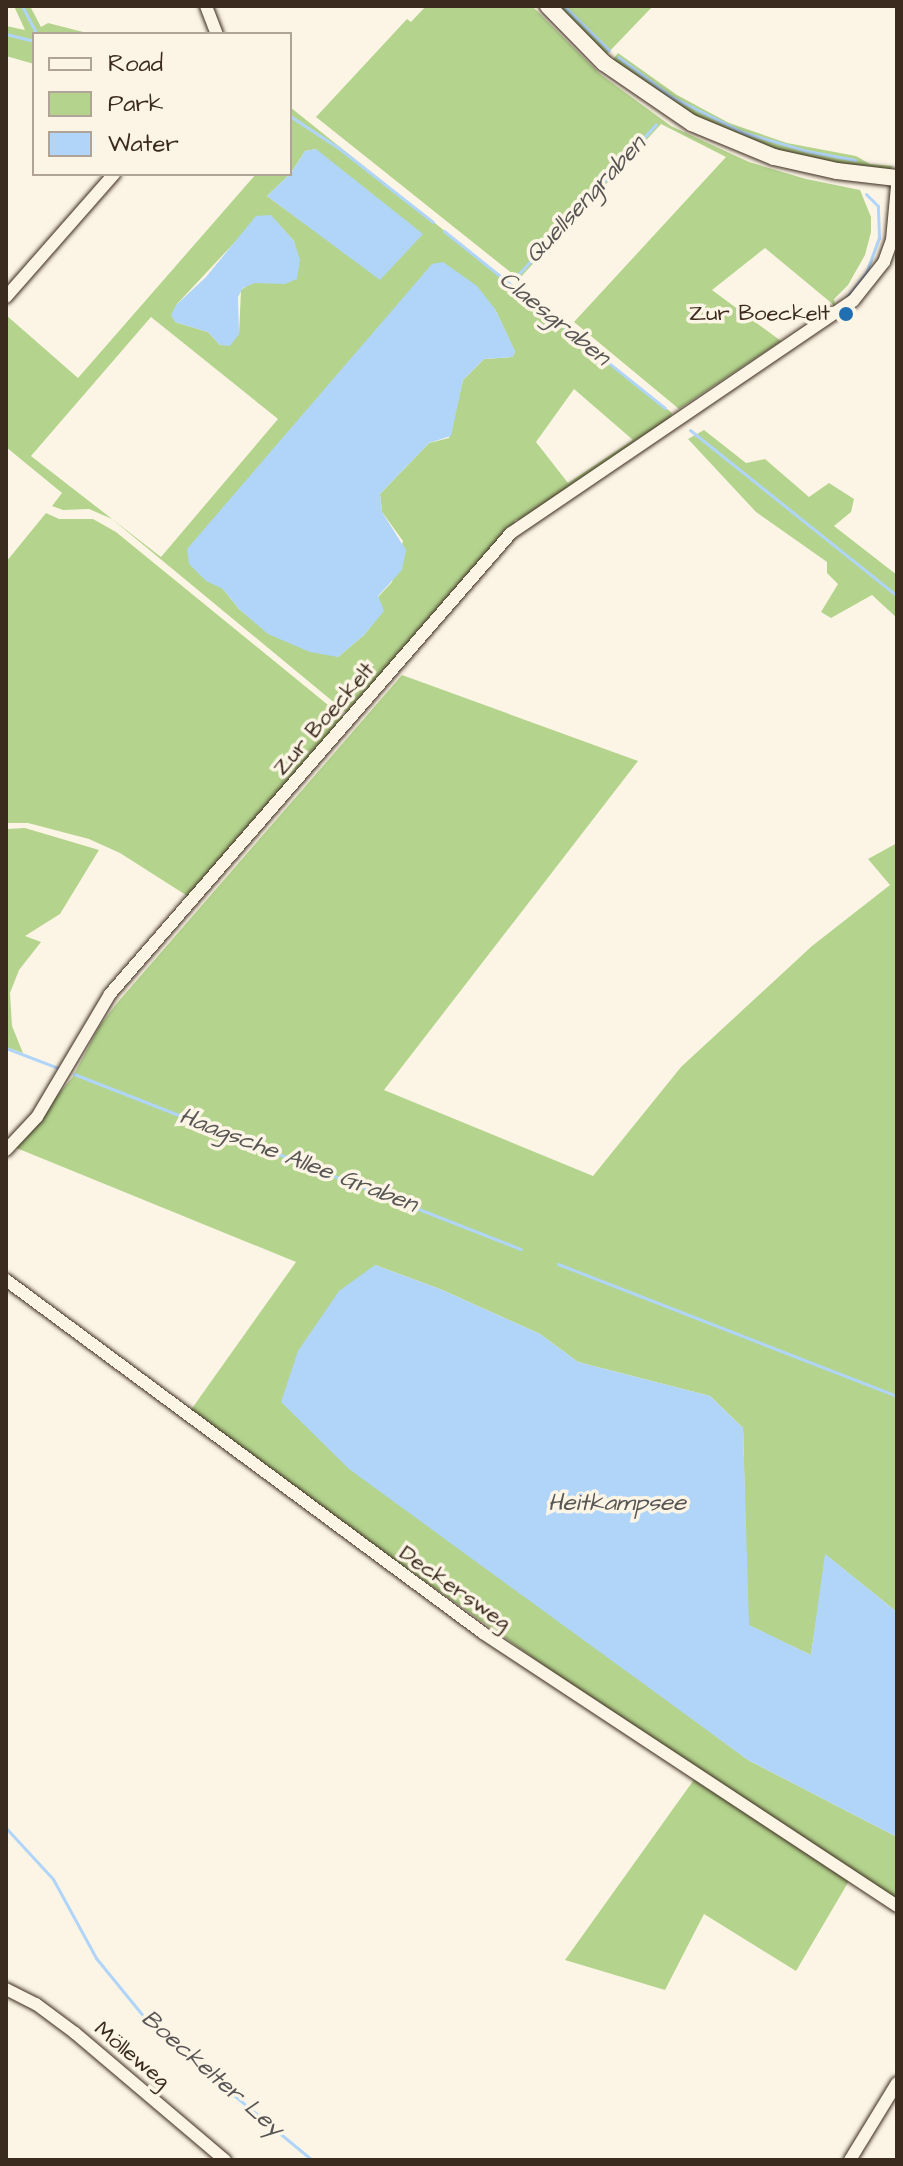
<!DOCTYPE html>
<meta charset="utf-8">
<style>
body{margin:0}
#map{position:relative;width:903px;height:2166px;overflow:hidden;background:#fcf5e5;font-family:"Architects Daughter",sans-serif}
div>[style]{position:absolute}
.green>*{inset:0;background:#b4d48e}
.water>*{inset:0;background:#b0d5f9}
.stream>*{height:3px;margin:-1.5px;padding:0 1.5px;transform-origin:1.5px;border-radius:1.5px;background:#b0d5f9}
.roads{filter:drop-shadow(0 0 2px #3b2a1e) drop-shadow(0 0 2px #3b2a1e)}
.street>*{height:12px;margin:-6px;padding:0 6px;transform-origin:6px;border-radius:6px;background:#fcf5e5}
.secondary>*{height:16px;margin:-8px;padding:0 8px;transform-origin:8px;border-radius:8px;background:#fcf5e5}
.dots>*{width:22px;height:22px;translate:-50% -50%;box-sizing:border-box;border:4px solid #fcf5e5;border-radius:50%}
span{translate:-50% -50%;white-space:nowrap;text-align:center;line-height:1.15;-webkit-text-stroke:7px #fcf5e5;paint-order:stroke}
.poi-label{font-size:22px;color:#3b2a1e}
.right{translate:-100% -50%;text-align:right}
.street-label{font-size:22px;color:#3b2a1e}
.water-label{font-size:24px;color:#585555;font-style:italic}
.frame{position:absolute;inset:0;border:8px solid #3b2a1e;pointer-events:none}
.legend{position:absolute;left:32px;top:32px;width:260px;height:144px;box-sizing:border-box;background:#fcf5e5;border:2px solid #afa495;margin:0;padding:10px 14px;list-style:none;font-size:24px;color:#3b2a1e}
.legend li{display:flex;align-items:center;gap:16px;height:40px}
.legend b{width:40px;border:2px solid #afa495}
</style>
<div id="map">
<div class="green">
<div style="clip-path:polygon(14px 6px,30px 6px,41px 27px,48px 23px,91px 34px,34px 34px,34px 64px,6px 56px,6px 26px,25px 30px)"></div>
<div style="clip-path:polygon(426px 6px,532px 6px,600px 74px,671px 126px,749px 162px,806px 179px,860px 190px,871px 217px,871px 232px,865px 255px,848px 285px,834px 299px,835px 306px,765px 248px,712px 290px,781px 341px,679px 409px,574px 322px,726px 157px,661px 124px,519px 279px,316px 117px,407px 19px,411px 22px)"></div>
<div style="clip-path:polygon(554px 6px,653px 6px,606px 55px)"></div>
<div style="clip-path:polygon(618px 53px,677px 95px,729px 123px,787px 143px,856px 156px,870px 164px,893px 166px,889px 170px,839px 164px,782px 153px,697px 119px,612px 61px)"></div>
<div style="clip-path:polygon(evenodd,290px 107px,672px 413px,670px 419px,523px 519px,515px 520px,514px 526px,348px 714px,112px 519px,89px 509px,63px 510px,52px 506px,62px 493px,6px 447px,6px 315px,78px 378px,256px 174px,290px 174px,290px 107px,316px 149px,334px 245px,267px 196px,291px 173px,305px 151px,316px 149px,290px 107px,271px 216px,294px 241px,296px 252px,241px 290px,239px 334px,220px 345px,208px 332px,175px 322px,176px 305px,235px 242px,271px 216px,290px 107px,495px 309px,515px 352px,512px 357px,484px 359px,463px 380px,449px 438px,429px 443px,380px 494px,382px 512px,403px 541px,392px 582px,378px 597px,383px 611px,364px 635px,338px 657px,251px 619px,239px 609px,223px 589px,495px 309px,290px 107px,151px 317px,278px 419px,161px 557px,31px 456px,151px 317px,290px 107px,574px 389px,633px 440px,568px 483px,536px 442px,574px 389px)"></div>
<div style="clip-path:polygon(704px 430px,746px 463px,765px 459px,809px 497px,829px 483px,854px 499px,851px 512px,834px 526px,897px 575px,897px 618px,872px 595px,831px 618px,821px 612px,838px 584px,827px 573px,827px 562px,756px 512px,688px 439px)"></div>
<div style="clip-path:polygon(46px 513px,59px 519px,93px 519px,116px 532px,344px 718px,189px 897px,120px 853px,89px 839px,28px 823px,6px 823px,6px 562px)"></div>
<div style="clip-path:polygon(402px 675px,638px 761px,384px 1090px,593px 1176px,681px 1067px,812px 946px,890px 885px,868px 859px,897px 843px,897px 1612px,826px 1555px,811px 1655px,748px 1625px,743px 1428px,710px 1396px,578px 1362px,540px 1334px,440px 1289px,375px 1265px,571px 1629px,748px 1760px,897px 1837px,897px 1910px,849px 1881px,796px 1971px,704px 1914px,665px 1990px,565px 1960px,698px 1774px,188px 1414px,296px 1262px,14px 1147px,72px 1078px,99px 1027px,117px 1003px)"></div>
<div style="clip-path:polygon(25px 828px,99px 850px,60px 914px,25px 936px,41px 942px,19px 970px,10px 993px,12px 1026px,23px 1053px,6px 1047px,6px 829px)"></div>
</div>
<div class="water">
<div style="clip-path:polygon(316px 149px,423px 234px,380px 280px,267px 196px,291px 173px,305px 151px)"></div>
<div style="clip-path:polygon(271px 215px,294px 241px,300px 260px,297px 279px,285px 284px,255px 283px,243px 288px,238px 297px,239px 334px,230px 346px,220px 345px,208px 332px,175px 322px,171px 315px,176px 305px,206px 277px,256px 216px)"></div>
<div style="clip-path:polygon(443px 262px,477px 286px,495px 309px,515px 351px,513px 357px,484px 359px,463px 380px,451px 436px,429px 443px,380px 494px,382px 512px,406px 550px,402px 570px,378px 596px,384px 611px,364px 635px,338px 657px,310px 652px,268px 634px,239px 609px,223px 589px,206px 581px,189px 564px,187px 549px,432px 264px)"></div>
<div style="clip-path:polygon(375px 1265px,440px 1289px,540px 1334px,578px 1362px,710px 1396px,743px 1428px,749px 1625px,811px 1655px,825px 1554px,897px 1612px,897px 1837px,748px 1760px,349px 1469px,281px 1402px,298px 1351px,339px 1291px)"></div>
</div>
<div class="stream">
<div style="left:22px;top:6px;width:32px;rotate:62deg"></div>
<div style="left:564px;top:6px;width:63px;rotate:44.4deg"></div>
<div style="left:6px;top:34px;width:29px;rotate:14deg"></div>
<div style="left:618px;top:57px;width:67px;rotate:36.5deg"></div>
<div style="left:672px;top:97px;width:78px;rotate:26.6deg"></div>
<div style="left:742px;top:132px;width:68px;rotate:16.3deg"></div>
<div style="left:807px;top:151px;width:49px;rotate:10.6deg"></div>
<div style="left:290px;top:116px;width:60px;rotate:33.4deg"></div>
<div style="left:340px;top:149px;width:118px;rotate:38.1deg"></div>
<div style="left:444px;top:231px;width:283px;rotate:38.7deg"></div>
<div style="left:516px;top:277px;width:207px;rotate:-47.5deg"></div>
<div style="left:847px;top:297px;width:31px;rotate:-52deg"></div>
<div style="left:866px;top:273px;width:37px;rotate:-70deg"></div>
<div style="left:879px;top:238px;width:32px;rotate:-92deg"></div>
<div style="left:878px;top:206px;width:17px;rotate:-135deg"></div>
<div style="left:690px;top:430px;width:265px;rotate:38.7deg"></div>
<div style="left:6px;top:1048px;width:59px;rotate:20.9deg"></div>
<div style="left:74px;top:1074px;width:480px;rotate:21.4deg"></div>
<div style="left:558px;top:1264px;width:364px;rotate:21.3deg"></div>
<div style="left:6px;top:1828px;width:69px;rotate:47.3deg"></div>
<div style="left:53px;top:1879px;width:90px;rotate:61.4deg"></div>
<div style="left:96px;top:1958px;width:90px;rotate:50.8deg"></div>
<div style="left:153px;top:2028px;width:207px;rotate:39.7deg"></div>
</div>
<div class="roads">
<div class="street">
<div style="left:206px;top:6px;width:30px;rotate:69deg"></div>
<div style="left:6px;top:297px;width:164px;rotate:-48.7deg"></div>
<div style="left:6px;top:1150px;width:45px;rotate:-46.8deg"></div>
<div style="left:37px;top:1117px;width:143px;rotate:-59.3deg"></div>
<div style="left:110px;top:994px;width:611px;rotate:-48.98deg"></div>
<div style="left:511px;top:533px;width:413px;rotate:-34.2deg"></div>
<div style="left:853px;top:301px;width:50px;rotate:-51.5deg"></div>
<div style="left:884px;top:262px;width:23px;rotate:-70deg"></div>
<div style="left:892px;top:240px;width:54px;rotate:-84.7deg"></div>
<div style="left:6px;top:1280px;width:593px;rotate:36.5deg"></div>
<div style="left:483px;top:1633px;width:496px;rotate:33.4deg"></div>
<div style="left:6px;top:1989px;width:34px;rotate:27deg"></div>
<div style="left:36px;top:2004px;width:49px;rotate:36.6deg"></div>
<div style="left:75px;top:2033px;width:197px;rotate:40.3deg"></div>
<div style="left:850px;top:2160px;width:90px;rotate:-58.6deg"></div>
</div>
<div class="secondary">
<div style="left:548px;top:6px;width:80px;rotate:45.5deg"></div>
<div style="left:604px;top:63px;width:107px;rotate:34.3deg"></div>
<div style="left:692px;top:123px;width:89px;rotate:22.5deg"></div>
<div style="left:774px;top:157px;width:65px;rotate:12.5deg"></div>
<div style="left:837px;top:171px;width:60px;rotate:6.7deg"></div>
</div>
</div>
<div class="dots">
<div style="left:846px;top:314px;background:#1f6fb2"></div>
</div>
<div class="poi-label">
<span class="right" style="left:830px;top:314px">Zur Boeckelt</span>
</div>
<div class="street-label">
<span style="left:324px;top:719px;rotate:-49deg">Zur Boeckelt</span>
<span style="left:455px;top:1588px;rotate:35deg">Deckersweg</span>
<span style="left:132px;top:2055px;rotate:40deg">Mölleweg</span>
</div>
<div class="water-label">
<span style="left:586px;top:200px;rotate:-47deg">Quellsengraben</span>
<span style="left:554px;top:319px;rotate:39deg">Claesgraben</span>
<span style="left:298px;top:1161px;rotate:21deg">Haagsche Allee Graben</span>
<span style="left:617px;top:1504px">Heitkampsee</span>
<span style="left:212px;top:2074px;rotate:41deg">Boeckelter Ley</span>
</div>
<div class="frame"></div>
<ul class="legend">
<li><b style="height:10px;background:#fcf5e5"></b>Road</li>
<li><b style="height:22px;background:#b4d48e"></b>Park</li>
<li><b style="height:22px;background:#b0d5f9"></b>Water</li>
</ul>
</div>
